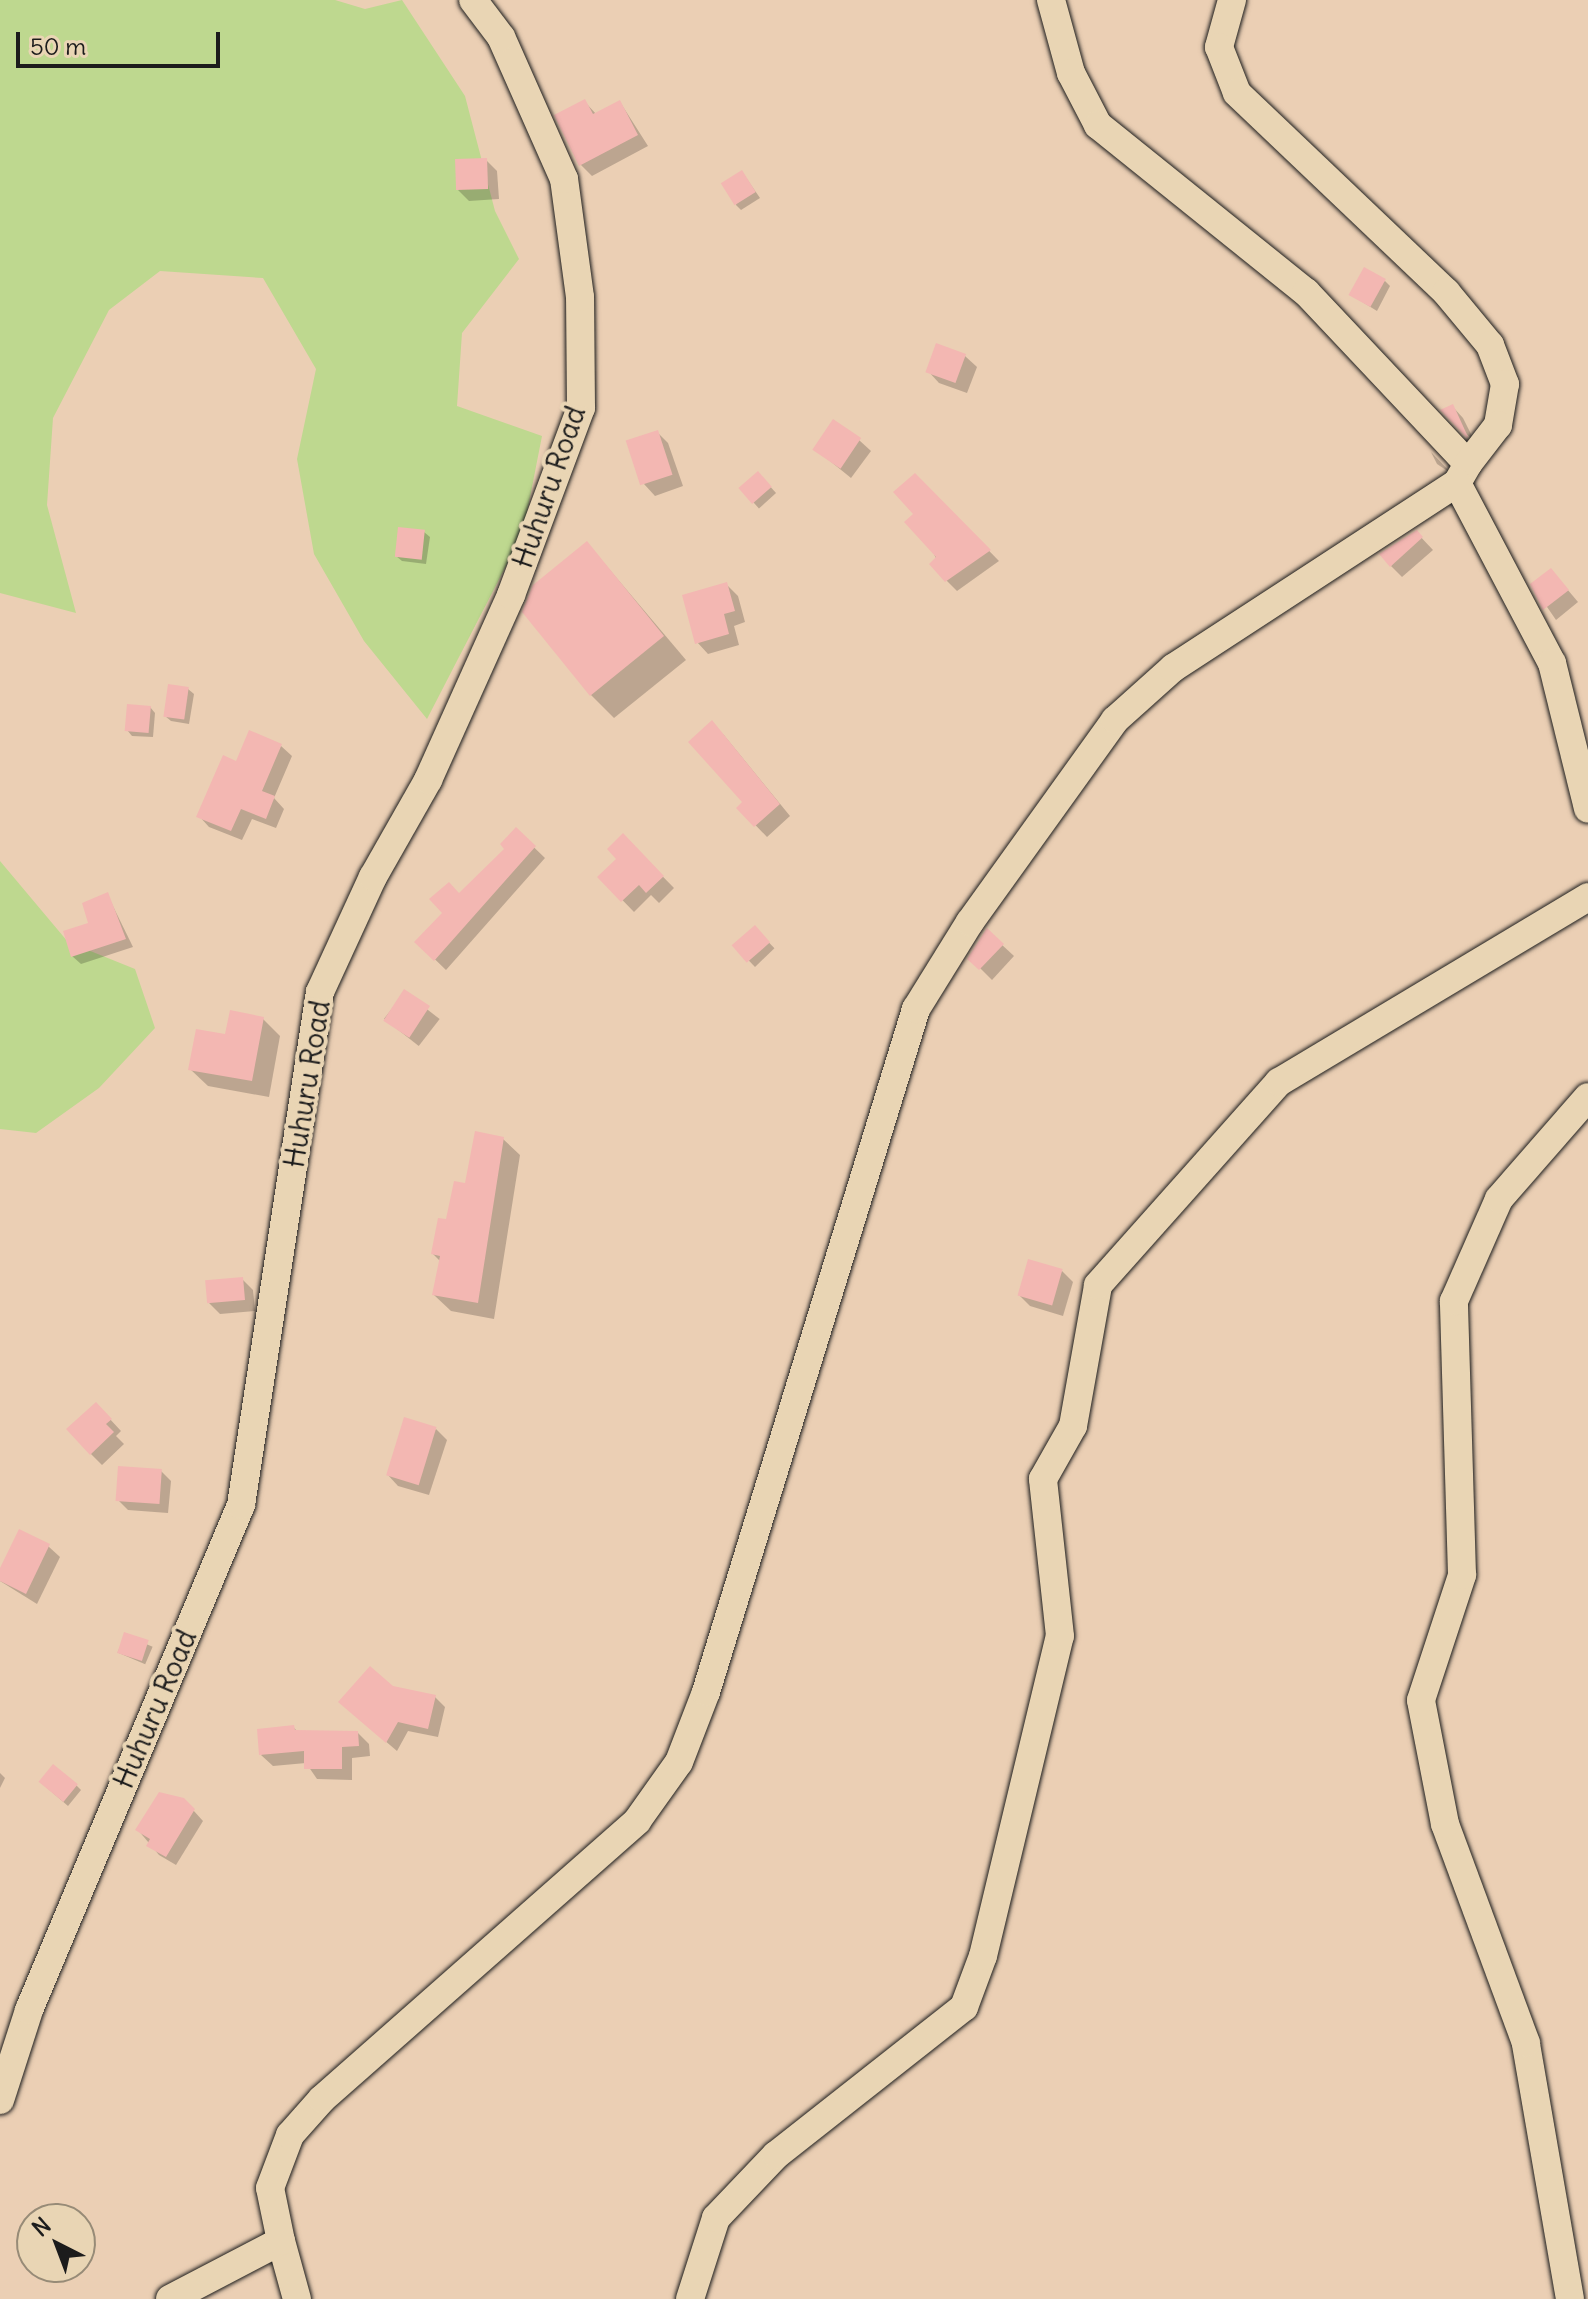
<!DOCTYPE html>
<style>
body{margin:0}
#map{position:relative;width:1588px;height:2299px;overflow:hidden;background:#ebcfb4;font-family:Delius,sans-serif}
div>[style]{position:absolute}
.green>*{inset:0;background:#bed88f}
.shadow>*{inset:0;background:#0003;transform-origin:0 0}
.building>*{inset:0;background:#f3b7b2;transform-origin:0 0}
.roads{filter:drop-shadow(0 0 2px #1c1c1c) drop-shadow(0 0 2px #1c1c1c)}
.street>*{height:28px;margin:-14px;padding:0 14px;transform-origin:14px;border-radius:14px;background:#e9d5b4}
span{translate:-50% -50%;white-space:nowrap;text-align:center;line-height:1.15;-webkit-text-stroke:8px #e9d5b4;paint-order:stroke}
.street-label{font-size:28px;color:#1c1c1c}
.north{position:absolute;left:16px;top:2203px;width:80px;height:80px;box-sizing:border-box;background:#e9d5b4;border:2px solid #978b77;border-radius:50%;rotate:318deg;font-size:22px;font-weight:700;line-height:32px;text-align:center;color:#1c1c1c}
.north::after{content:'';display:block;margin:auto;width:28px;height:36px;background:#1c1c1c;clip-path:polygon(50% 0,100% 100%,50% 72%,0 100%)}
.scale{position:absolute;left:16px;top:32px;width:204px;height:36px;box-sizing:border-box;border:4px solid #1c1c1c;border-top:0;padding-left:10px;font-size:24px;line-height:28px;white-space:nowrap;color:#1c1c1c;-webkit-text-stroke:6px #e9d5b4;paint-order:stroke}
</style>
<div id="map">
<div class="green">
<div style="clip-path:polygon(0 0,335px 0,365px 9px,402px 0,465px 96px,495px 211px,519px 259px,462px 333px,457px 406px,542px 436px,523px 533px,427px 719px,364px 641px,314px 554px,297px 459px,316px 369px,263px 278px,160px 271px,109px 310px,53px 418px,47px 505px,76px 613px,0 593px)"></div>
<div style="clip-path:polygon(0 861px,68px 942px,135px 969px,155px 1028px,99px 1088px,36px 1133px,0 1129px)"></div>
</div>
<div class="shadow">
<div style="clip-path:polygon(584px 101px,597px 115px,620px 102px,648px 146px,592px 176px,581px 165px)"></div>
<div style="clip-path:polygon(486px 160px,497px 171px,499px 199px,469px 201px,458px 190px)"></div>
<div style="clip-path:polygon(742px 172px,760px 198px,741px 210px,736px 205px)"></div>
<div style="clip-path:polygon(1385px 281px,1390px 286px,1377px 311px,1351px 295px)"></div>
<div style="clip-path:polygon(937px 346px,965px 356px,977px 367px,967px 393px,939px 383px,928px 371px)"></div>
<div style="clip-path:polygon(1452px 406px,1463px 418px,1476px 444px,1444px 410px)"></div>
<div style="clip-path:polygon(657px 432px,668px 443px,683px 486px,655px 496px,644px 484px)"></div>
<div style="clip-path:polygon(859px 440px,871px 451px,851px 478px,814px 448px)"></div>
<div style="clip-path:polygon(1431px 452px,1452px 474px,1437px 464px)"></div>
<div style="left:758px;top:473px;width:27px;height:23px;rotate:48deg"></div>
<div style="clip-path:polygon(915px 475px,999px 561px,957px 591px,946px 580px,916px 515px)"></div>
<div style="clip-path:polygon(424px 532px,430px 537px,426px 564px,402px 561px,396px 556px)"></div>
<div style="clip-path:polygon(1416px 532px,1433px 550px,1402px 577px,1391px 566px)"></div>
<div style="clip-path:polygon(587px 543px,686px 660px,614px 718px,591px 695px)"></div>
<div style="clip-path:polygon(1551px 570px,1578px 602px,1556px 620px,1532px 585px)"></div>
<div style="clip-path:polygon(727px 585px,738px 596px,745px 622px,734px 626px,739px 645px,708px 654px,697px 642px)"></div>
<div style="clip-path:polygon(188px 689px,194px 694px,189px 724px,171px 721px,165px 716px)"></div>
<div style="clip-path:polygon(150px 707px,155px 713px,153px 737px,132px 736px,127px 730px)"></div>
<div style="clip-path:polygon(723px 734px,790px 816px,767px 837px,739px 808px,745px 803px)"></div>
<div style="clip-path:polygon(281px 746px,292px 756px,274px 798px,284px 809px,276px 828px,252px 819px,242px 840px,209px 827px,199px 816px,236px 763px)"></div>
<div style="clip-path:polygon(516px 830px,545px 858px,446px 970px,417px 942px,507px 849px)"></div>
<div style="clip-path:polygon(623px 836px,674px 888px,659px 903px,651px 895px,634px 912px,600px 877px,619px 859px)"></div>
<div style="clip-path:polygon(107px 894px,133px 947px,81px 964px,72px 956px)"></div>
<div style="left:755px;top:928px;width:28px;height:27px;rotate:46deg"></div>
<div style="clip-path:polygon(987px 931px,1014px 956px,992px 980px,970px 958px)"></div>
<div style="left:405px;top:992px;width:44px;height:34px;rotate:38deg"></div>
<div style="clip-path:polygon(263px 1019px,280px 1036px,269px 1097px,208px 1086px,190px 1069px,227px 1037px)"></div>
<div style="clip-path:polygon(503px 1139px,520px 1155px,494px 1319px,451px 1311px,434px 1295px,441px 1262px,433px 1254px,467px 1185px)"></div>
<div style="clip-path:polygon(1062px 1271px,1073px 1282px,1063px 1316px,1030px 1306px,1019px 1295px)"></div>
<div style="clip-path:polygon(242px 1279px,253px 1290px,255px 1311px,220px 1314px,209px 1303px)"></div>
<div style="clip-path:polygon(96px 1404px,121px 1431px,116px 1436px,124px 1444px,102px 1465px,91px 1454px)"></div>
<div style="clip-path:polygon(436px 1429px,447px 1440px,429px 1495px,398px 1486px,387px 1474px)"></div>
<div style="clip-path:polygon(161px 1471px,171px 1481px,168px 1513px,128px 1510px,118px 1500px)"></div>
<div style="clip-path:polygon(48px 1546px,60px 1557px,37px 1604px,0 1581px,0 1573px)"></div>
<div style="left:125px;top:1635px;width:30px;height:19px;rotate:23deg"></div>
<div style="clip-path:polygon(392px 1688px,435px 1697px,445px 1707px,438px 1737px,408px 1731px,397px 1751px,350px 1711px)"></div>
<div style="clip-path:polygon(294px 1728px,298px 1732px,358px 1733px,369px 1744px,370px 1756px,352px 1758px,352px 1780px,317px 1779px,306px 1763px,273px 1766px,261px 1755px)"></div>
<div style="clip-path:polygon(0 1773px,5px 1778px,0 1788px)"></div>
<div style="clip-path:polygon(76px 1785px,81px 1790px,68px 1806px,46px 1787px)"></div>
<div style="clip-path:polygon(183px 1799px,203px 1821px,176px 1865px,159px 1855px,138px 1830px)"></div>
</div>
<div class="building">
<div style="clip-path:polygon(585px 99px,593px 114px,620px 100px,638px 135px,579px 166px,554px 115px)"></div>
<div style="left:487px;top:158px;width:31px;height:32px;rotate:88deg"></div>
<div style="left:742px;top:170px;width:26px;height:25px;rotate:58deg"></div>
<div style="left:1364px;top:267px;width:25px;height:32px;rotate:29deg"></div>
<div style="left:936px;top:343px;width:32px;height:31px;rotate:20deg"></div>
<div style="clip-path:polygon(1453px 404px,1468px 437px,1467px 438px,1440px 410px)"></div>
<div style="left:833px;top:419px;width:34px;height:37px;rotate:34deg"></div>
<div style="left:658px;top:430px;width:47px;height:34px;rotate:72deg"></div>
<div style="left:758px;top:471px;width:21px;height:26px;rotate:49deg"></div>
<div style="clip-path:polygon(915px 473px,991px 550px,945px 582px,929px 564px,936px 557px,904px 522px,913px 514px,893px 492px)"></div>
<div style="left:398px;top:527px;width:27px;height:30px;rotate:6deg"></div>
<div style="clip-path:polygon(1417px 530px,1423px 537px,1390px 567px,1379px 554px)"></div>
<div style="clip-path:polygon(587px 541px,664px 636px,590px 696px,522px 612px,533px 585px)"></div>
<div style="clip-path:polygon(1551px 568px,1569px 590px,1543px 610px,1530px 584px)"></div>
<div style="clip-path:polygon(727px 582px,735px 611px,724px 614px,729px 634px,695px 644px,682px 595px)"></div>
<div style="left:168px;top:684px;width:21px;height:33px;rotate:8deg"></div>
<div style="left:127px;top:704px;width:24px;height:27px;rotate:5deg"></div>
<div style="clip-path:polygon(712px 720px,780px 804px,754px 827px,736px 808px,742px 802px,688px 742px)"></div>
<div style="clip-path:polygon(249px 730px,282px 744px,262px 791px,275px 796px,266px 819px,241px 809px,231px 831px,196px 817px,223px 755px,236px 761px)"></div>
<div style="clip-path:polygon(516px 827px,536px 846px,434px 961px,414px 942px,442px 913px,429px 899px,449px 882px,459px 893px,504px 849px,500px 844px)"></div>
<div style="clip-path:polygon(623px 833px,664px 876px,646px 893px,639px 885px,621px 902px,597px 877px,616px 859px,607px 849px)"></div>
<div style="clip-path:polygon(108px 892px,126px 939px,71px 957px,63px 931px,88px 923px,82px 903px)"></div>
<div style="left:755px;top:925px;width:23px;height:31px;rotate:49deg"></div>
<div style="clip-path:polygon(987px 928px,1004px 944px,979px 970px,967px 959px)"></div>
<div style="left:404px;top:989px;width:31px;height:38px;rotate:33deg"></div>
<div style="clip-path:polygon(230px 1010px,264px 1017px,252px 1081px,188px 1070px,196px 1029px,225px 1034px)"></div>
<div style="clip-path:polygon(475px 1131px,504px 1137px,478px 1303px,432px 1295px,440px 1256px,431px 1254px,438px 1218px,446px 1219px,454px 1181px,465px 1183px)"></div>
<div style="left:1028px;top:1259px;width:36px;height:38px;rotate:16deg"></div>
<div style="left:243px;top:1277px;width:23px;height:38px;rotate:85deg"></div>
<div style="clip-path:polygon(96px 1402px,112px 1419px,106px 1424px,114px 1432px,90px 1455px,66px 1429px)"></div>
<div style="left:404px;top:1417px;width:34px;height:61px;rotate:17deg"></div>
<div style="left:118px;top:1466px;width:44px;height:35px;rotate:4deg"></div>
<div style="clip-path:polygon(19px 1529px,50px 1544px,26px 1594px,0 1581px,0 1568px)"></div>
<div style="left:124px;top:1632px;width:26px;height:22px;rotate:18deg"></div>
<div style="clip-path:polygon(370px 1666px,393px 1686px,436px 1695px,428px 1729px,398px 1722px,386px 1743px,338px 1702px)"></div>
<div style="clip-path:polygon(294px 1725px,295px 1730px,358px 1731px,359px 1746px,342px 1747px,342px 1769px,304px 1769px,304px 1751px,259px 1755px,257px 1729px)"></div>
<div style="left:53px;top:1764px;width:32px;height:23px;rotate:39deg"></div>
<div style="clip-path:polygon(159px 1792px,184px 1798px,195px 1809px,166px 1857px,146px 1846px,150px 1839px,135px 1830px)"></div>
</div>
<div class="roads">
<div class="street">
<div style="left:1051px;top:0;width:76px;rotate:74.7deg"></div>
<div style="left:1071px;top:73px;width:59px;rotate:62.6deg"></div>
<div style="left:1098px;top:125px;width:267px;rotate:38.8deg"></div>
<div style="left:1306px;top:292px;width:236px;rotate:46.7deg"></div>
<div style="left:1468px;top:464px;width:22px;rotate:120deg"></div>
<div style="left:1232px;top:0;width:49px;rotate:105.5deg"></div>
<div style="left:1219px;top:47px;width:49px;rotate:68.6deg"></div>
<div style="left:1237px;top:93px;width:289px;rotate:43.6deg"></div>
<div style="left:1446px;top:292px;width:69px;rotate:50.3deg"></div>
<div style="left:1490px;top:345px;width:42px;rotate:69deg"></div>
<div style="left:1505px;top:384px;width:42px;rotate:99.7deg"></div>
<div style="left:1498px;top:425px;width:49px;rotate:127.6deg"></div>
<div style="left:0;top:2100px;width:95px;rotate:-72.1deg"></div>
<div style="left:29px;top:2010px;width:548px;rotate:-67.23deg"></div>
<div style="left:241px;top:1505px;width:519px;rotate:-81.25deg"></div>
<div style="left:320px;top:992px;width:127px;rotate:-65.3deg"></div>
<div style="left:373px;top:877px;width:112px;rotate:-60.4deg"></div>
<div style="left:428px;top:780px;width:203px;rotate:-65.8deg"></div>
<div style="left:511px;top:595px;width:200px;rotate:-69.5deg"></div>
<div style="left:581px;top:408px;width:111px;rotate:-90.5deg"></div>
<div style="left:580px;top:297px;width:119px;rotate:-97.7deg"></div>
<div style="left:564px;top:179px;width:155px;rotate:-113.9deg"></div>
<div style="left:501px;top:37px;width:46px;rotate:-127.1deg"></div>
<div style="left:281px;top:2241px;width:60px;rotate:74.6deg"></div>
<div style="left:170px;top:2299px;width:125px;rotate:-27.6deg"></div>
<div style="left:281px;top:2241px;width:54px;rotate:-101.7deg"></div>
<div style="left:270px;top:2188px;width:57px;rotate:-69.3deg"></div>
<div style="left:290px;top:2135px;width:48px;rotate:-48.4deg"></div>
<div style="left:322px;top:2099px;width:420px;rotate:-41.4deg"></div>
<div style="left:637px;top:1821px;width:72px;rotate:-54.6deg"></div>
<div style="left:679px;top:1762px;width:75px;rotate:-68.9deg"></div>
<div style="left:706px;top:1692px;width:715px;rotate:-72.91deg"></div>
<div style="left:916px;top:1009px;width:102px;rotate:-58.2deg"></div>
<div style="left:970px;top:922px;width:249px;rotate:-54.3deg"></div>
<div style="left:1115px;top:720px;width:78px;rotate:-41.9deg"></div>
<div style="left:1173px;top:668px;width:339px;rotate:-33.1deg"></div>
<div style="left:1457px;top:483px;width:204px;rotate:62.2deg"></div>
<div style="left:1552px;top:663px;width:150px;rotate:76.1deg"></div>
<div style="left:690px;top:2299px;width:85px;rotate:-72.2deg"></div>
<div style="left:716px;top:2218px;width:87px;rotate:-46.4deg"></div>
<div style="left:776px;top:2155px;width:239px;rotate:-38.2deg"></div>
<div style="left:964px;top:2007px;width:54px;rotate:-69.6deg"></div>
<div style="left:983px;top:1956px;width:329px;rotate:-76.5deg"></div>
<div style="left:1060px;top:1636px;width:158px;rotate:-96.2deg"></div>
<div style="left:1043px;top:1479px;width:61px;rotate:-60.5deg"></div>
<div style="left:1073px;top:1426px;width:143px;rotate:-79.9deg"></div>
<div style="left:1098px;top:1285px;width:272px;rotate:-48.3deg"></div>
<div style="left:1279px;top:1082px;width:360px;rotate:-30.9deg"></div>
<div style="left:1570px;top:2299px;width:260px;rotate:-99.8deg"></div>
<div style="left:1526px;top:2043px;width:233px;rotate:-110.3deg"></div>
<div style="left:1445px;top:1824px;width:126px;rotate:-101deg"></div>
<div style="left:1421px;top:1700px;width:132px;rotate:-71.8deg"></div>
<div style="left:1462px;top:1575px;width:274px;rotate:-91.7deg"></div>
<div style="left:1454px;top:1301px;width:111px;rotate:-66.2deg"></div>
<div style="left:1499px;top:1199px;width:135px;rotate:-48.9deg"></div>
</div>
</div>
<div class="street-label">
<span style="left:549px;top:487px;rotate:-71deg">Huhuru Road</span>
<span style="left:307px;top:1084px;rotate:-81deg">Huhuru Road</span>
<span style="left:155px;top:1709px;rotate:-67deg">Huhuru Road</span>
</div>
<div class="north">N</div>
<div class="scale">50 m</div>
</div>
